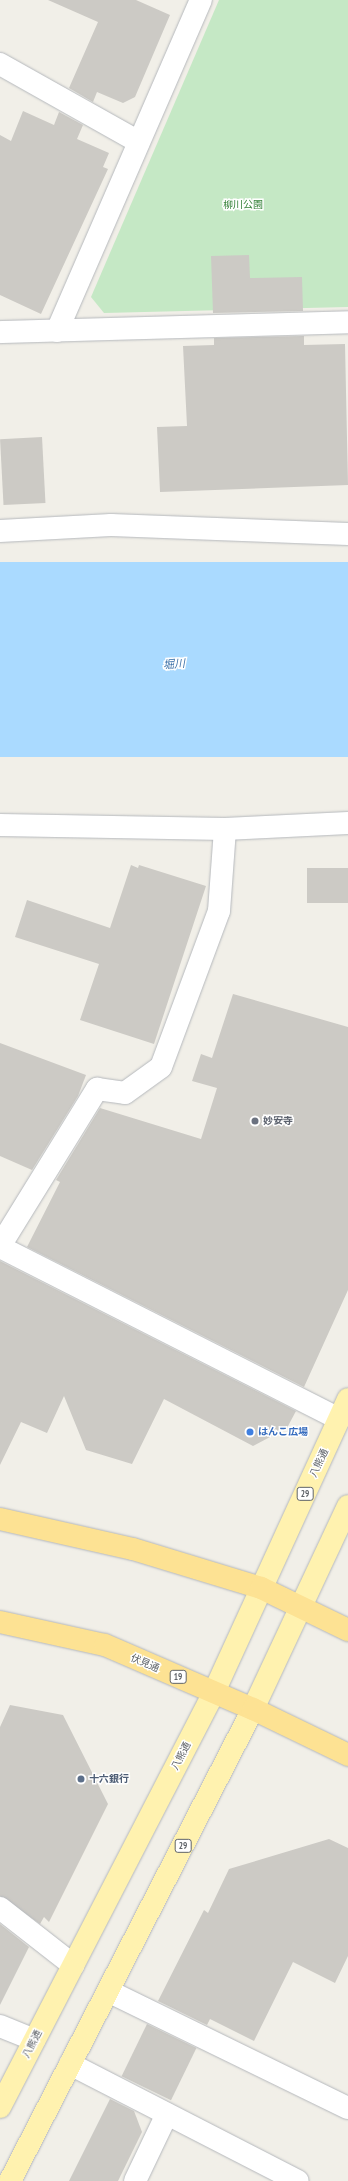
<!DOCTYPE html>
<meta charset="utf-8">
<style>
body{margin:0}
#map{position:relative;width:348px;height:2181px;overflow:hidden;background:#f1efe8;font-family:"PT Sans Narrow","Noto Sans JP",sans-serif}
div>[style]{position:absolute}
.green>*{inset:0;background:#c5e8c5}
.water>*{inset:0;background:#aadaff;transform-origin:0 0}
.building>*{inset:0;background:#cccac5;transform-origin:0 0}
.roads{filter:drop-shadow(0 0 1px #b5b8bc) drop-shadow(0 0 1px #b5b8bc)}
.minor>*{height:22px;margin:-11px;padding:0 11px;transform-origin:11px;border-radius:11px;background:#fff}
.major>*{height:22px;margin:-11px;padding:0 11px;transform-origin:11px;border-radius:11px;background:#fff2af}
.highway>*{height:22px;margin:-11px;padding:0 11px;transform-origin:11px;border-radius:11px;background:#fde293}
.dots>*{width:11px;height:11px;translate:-50% -50%;box-sizing:border-box;border:2px solid #fff;border-radius:50%}
span{translate:-50% -50%;white-space:nowrap;text-align:center;line-height:1.15;-webkit-text-stroke:3px #fff;paint-order:stroke}
.shield-label span{padding:1px 3px;background:#fff;border:1px solid;border-radius:3px;-webkit-text-stroke-width:0}
.shield-label{font-size:9px;color:#5f6368;font-weight:700}
.park-label{font-size:10px;color:#348238}
.worship-label{font-size:10px;color:#5b616d;font-weight:700}
.left{translate:0 -50%;text-align:left}
.shop-label{font-size:10px;color:#366cbe;font-weight:700}
.street-label{font-size:10px;color:#5f6368}
.service-label{font-size:10px;color:#4e5e75;font-weight:700}
.water-label{font-size:11px;color:#4174aa;font-style:italic}
</style>
<div id="map">
<div class="green">
<div style="clip-path:polygon(219px 0,348px 0,348px 307px,104px 313px,91px 297px)"></div>
</div>
<div class="water">
<div style="left:348px;top:562px;width:195px;height:348px;rotate:90deg"></div>
</div>
<div class="building">
<div style="clip-path:polygon(48px 0,136px 0,170px 15px,135px 97px,123px 103px,97px 92px,93px 102px,69px 88px,98px 22px)"></div>
<div style="clip-path:polygon(23px 111px,54px 125px,59px 112px,83px 125px,77px 139px,109px 153px,103px 167px,108px 169px,41px 314px,0 295px,0 135px,11px 141px)"></div>
<div style="clip-path:polygon(249px 255px,250px 278px,302px 277px,303px 311px,213px 313px,211px 256px)"></div>
<div style="clip-path:polygon(304px 336px,304px 345px,345px 344px,348px 485px,160px 492px,157px 427px,187px 426px,183px 346px,214px 345px,214px 338px)"></div>
<div style="left:42px;top:437px;width:66px;height:42px;rotate:87deg"></div>
<div style="clip-path:polygon(131px 865px,138px 868px,139px 865px,206px 886px,154px 1044px,80px 1020px,99px 964px,15px 937px,27px 900px,110px 928px)"></div>
<div style="left:348px;top:868px;width:35px;height:41px;rotate:90deg"></div>
<div style="clip-path:polygon(233px 994px,348px 1027px,348px 1290px,304px 1387px,27px 1247px,60px 1182px,56px 1180px,100px 1108px,201px 1139px,217px 1088px,192px 1081px,201px 1054px,212px 1058px)"></div>
<div style="clip-path:polygon(0 1043px,86px 1075px,78px 1096px,32px 1170px,0 1156px)"></div>
<div style="clip-path:polygon(0 1261px,296px 1411px,287px 1428px,253px 1446px,164px 1399px,132px 1464px,86px 1450px,64px 1396px,47px 1433px,21px 1422px,0 1465px)"></div>
<div style="clip-path:polygon(10px 1705px,63px 1715px,108px 1804px,49px 1922px,44px 1917px,40px 1924px,0 1896px,0 1727px)"></div>
<div style="clip-path:polygon(329px 1839px,348px 1848px,348px 1956px,335px 1983px,293px 1962px,254px 2041px,210px 2019px,207px 2025px,158px 2001px,204px 1910px,208px 1913px,229px 1869px)"></div>
<div style="clip-path:polygon(0 1924px,29px 1947px,0 2005px)"></div>
<div style="left:147px;top:2024px;width:55px;height:58px;rotate:26deg"></div>
<div style="clip-path:polygon(110px 2099px,134px 2111px,142px 2132px,118px 2181px,69px 2181px)"></div>
</div>
<div class="roads">
<div class="minor">
<div style="left:0;top:64px;width:159px;rotate:29.3deg"></div>
<div style="left:57px;top:331px;width:361px;rotate:-66.5deg"></div>
<div style="left:0;top:332px;width:348px;rotate:-1.6deg"></div>
<div style="left:0;top:531px;width:111px;rotate:-3.1deg"></div>
<div style="left:111px;top:525px;width:237px;rotate:2.2deg"></div>
<div style="left:0;top:825px;width:225px;rotate:1deg"></div>
<div style="left:225px;top:829px;width:123px;rotate:-2.8deg"></div>
<div style="left:0;top:1246px;width:185px;rotate:-58.3deg"></div>
<div style="left:97px;top:1089px;width:28px;rotate:8deg"></div>
<div style="left:125px;top:1093px;width:44px;rotate:-35.8deg"></div>
<div style="left:161px;top:1067px;width:166px;rotate:-69.6deg"></div>
<div style="left:219px;top:911px;width:82px;rotate:-85.8deg"></div>
<div style="left:0;top:1247px;width:380px;rotate:26.9deg"></div>
<div style="left:0;top:1908px;width:93px;rotate:38deg"></div>
<div style="left:108px;top:1991px;width:267px;rotate:26deg"></div>
<div style="left:0;top:2026px;width:37px;rotate:22deg"></div>
<div style="left:70px;top:2064px;width:256px;rotate:27.2deg"></div>
<div style="left:135px;top:2181px;width:74px;rotate:-64.5deg"></div>
</div>
<div class="major">
<div style="left:0;top:2107px;width:467px;rotate:-62.7deg"></div>
<div style="left:214px;top:1692px;width:322px;rotate:-65.4deg"></div>
<div style="left:10px;top:2181px;width:531px;rotate:-62.76deg"></div>
<div style="left:253px;top:1709px;width:224px;rotate:-64.9deg"></div>
</div>
<div class="highway">
<div style="left:0;top:1519px;width:136px;rotate:12.7deg"></div>
<div style="left:133px;top:1549px;width:134px;rotate:16.9deg"></div>
<div style="left:261px;top:1588px;width:97px;rotate:25.8deg"></div>
<div style="left:0;top:1622px;width:107px;rotate:12.4deg"></div>
<div style="left:105px;top:1645px;width:161px;rotate:23.4deg"></div>
<div style="left:253px;top:1709px;width:106px;rotate:25.8deg"></div>
</div>
</div>
<div class="dots">
<div style="left:255px;top:1121px;background:#6b7280"></div>
<div style="left:250px;top:1432px;background:#3f7fe0"></div>
<div style="left:81px;top:1779px;background:#5c6f8a"></div>
</div>
<div class="shield-label">
<span style="left:305px;top:1494px">29</span>
<span style="left:178px;top:1677px">19</span>
<span style="left:183px;top:1846px">29</span>
</div>
<div class="park-label">
<span style="left:243px;top:205px">柳川公園</span>
</div>
<div class="worship-label">
<span class="left" style="left:263px;top:1121px">妙安寺</span>
</div>
<div class="shop-label">
<span class="left" style="left:258px;top:1432px">はんこ広場</span>
</div>
<div class="street-label">
<span style="left:319px;top:1463px;rotate:-65deg">八熊通</span>
<span style="left:145px;top:1663px;rotate:23deg">伏見通</span>
<span style="left:181px;top:1756px;rotate:-63deg">八熊通</span>
<span style="left:32px;top:2044px;rotate:-63deg">八熊通</span>
</div>
<div class="service-label">
<span class="left" style="left:89px;top:1779px">十六銀行</span>
</div>
<div class="water-label">
<span style="left:174px;top:664px;rotate:-4deg">堀川</span>
</div>
</div>
